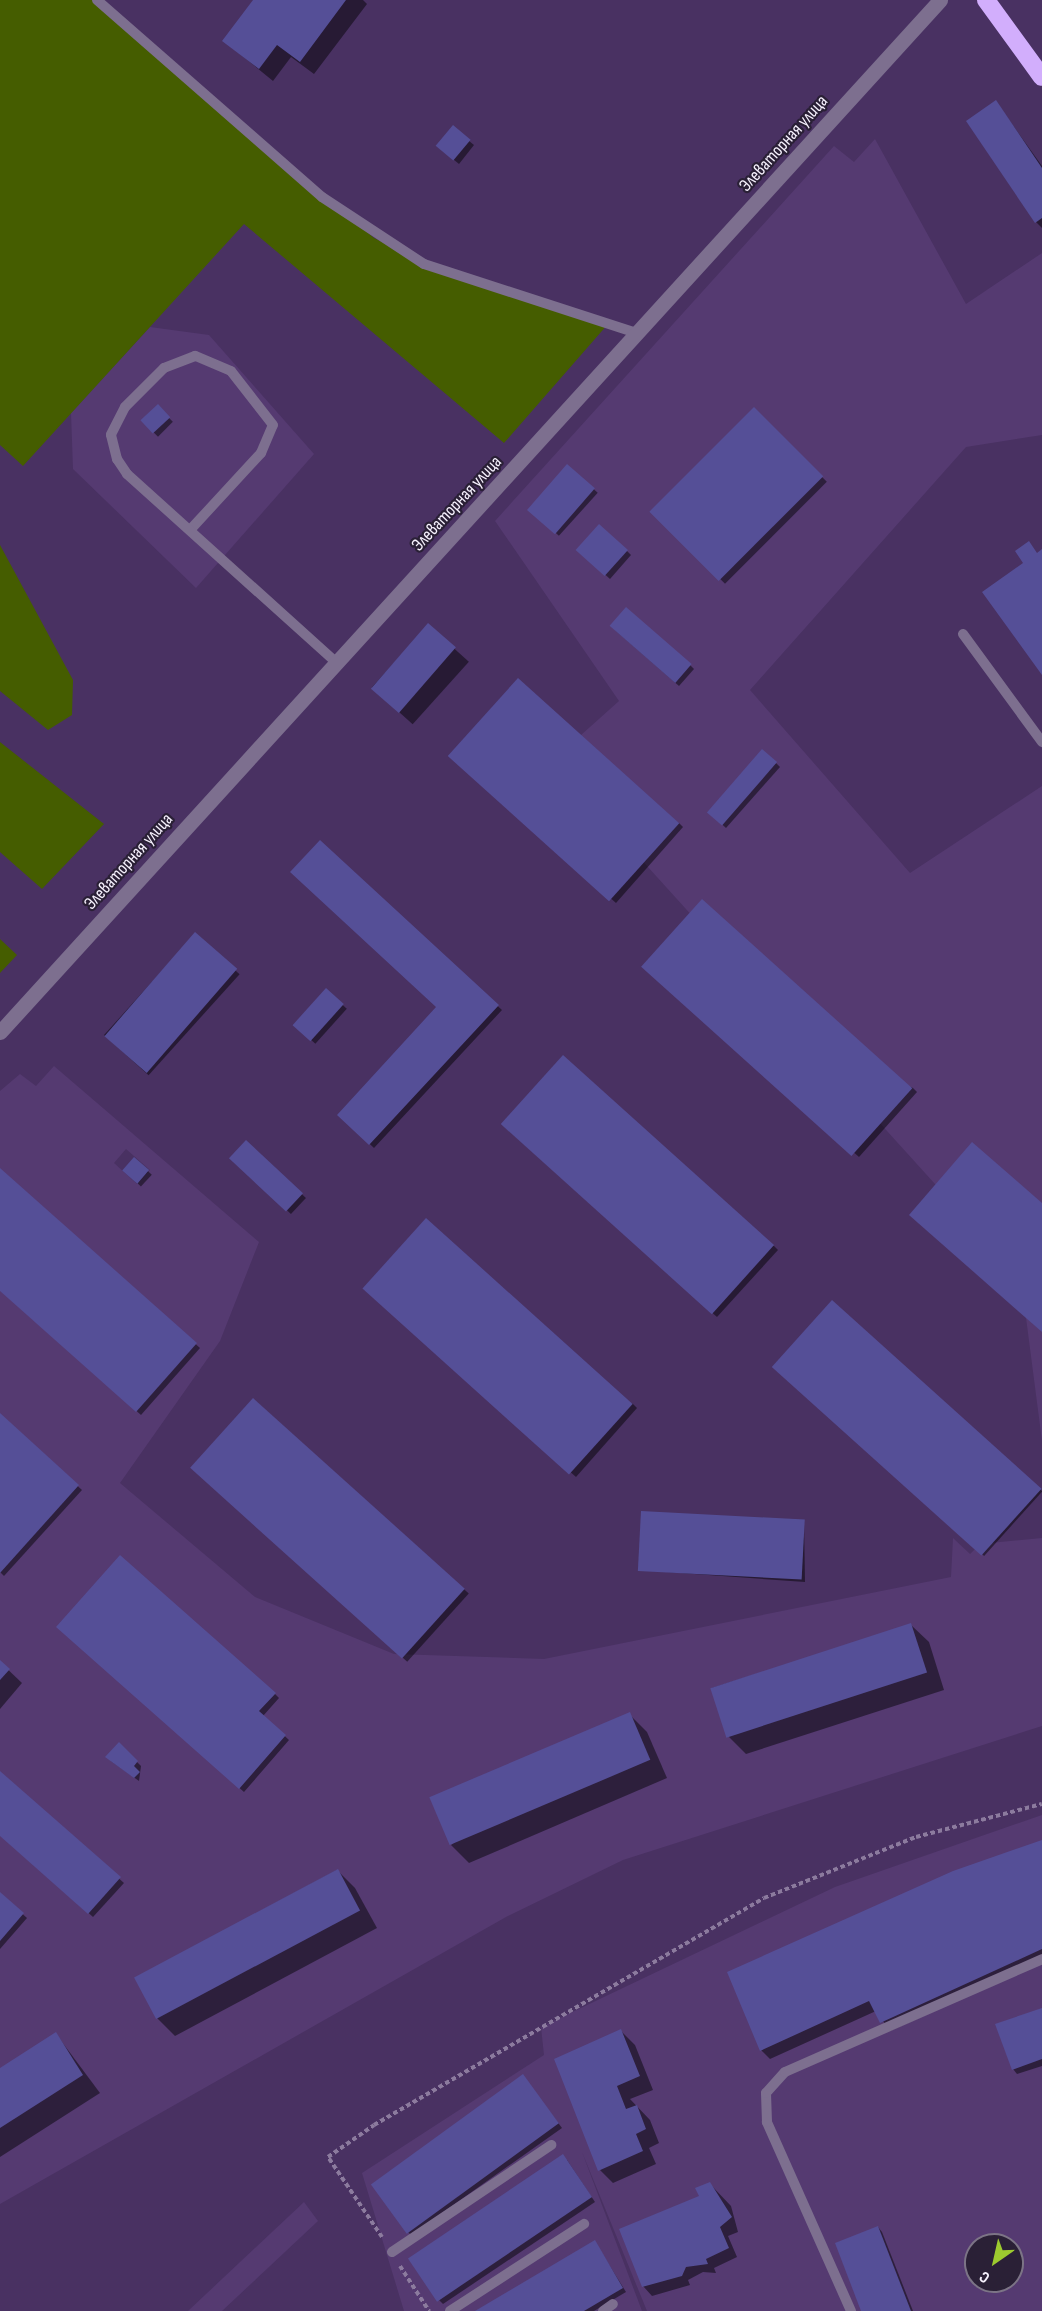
<!DOCTYPE html>
<meta charset="utf-8">
<style>
body{margin:0}
#map{position:relative;width:1042px;height:2311px;overflow:hidden;background:#493162;font-family:"Sofia Sans Condensed",sans-serif}
div>[style]{position:absolute}
.built>*{inset:0;background:#553a71}
.green>*{inset:0;background:#455d00}
.shadow>*{inset:0;background:#0007;transform-origin:0 0}
.building>*{inset:0;background:#554f97;transform-origin:0 0}
.path>*{height:4px;margin-top:-2px;transform-origin:0;background:repeating-linear-gradient(90deg,#8c7b9e 0 4.5px,transparent 0 7.5px)}
.lane>*{height:10px;margin:-5px;padding:0 5px;transform-origin:5px;border-radius:5px;background:#7d6f8f}
.street>*{height:15px;margin:-7.5px;padding:0 7.5px;transform-origin:7.5px;border-radius:7.5px;background:#7d6f8f}
.highway>*{height:18px;margin:-9px;padding:0 9px;transform-origin:9px;border-radius:9px;background:#d2aefc}
span{translate:-50% -50%;white-space:nowrap;text-align:center;line-height:1.15;-webkit-text-stroke:4.5px #2a2036;paint-order:stroke}
.street-label{font-size:18px;color:#f7f2fe}
.north{position:absolute;left:964px;top:2233px;width:60px;height:60px;box-sizing:border-box;background:#2a2036;border:2px solid #7c7486;border-radius:50%;rotate:214deg;font-size:16px;font-weight:700;line-height:24px;text-align:center;color:#f7f2fe}
.north::after{content:'';display:block;margin:auto;width:21px;height:27px;background:#9dca2f;clip-path:polygon(50% 0,100% 100%,50% 72%,0 100%)}
</style>
<div id="map">
<div class="built">
<div style="clip-path:polygon(875px 139px,966px 304px,1042px 253px,1042px 435px,966px 447px,750px 690px,910px 873px,1042px 786px,1042px 1441px,1021px 1279px,552px 761px,619px 701px,495px 521px,834px 146px,854px 162px)"></div>
<div style="clip-path:polygon(150px 327px,209px 335px,314px 454px,196px 588px,73px 469px,71px 413px)"></div>
<div style="clip-path:polygon(evenodd,54px 1066px,259px 1242px,220px 1341px,120px 1483px,255px 1597px,394px 1654px,544px 1659px,951px 1577px,953px 1538px,970px 1554px,980px 1544px,1042px 1538px,1042px 1726px,623px 1860px,506px 1917px,0 2204px,0 1091px,20px 1074px,36px 1086px,54px 1066px,126px 1149px,150px 1170px,137px 1184px,114px 1163px,126px 1149px)"></div>
<div style="clip-path:polygon(evenodd,1042px 1815px,1042px 2311px,647px 2311px,582px 2152px,642px 2311px,404px 2311px,362px 2173px,544px 2055px,541px 2027px,835px 1887px,1042px 1815px,976px 2245px,1012px 2245px,1012px 2281px,976px 2281px,976px 2245px)"></div>
<div style="clip-path:polygon(304px 2202px,318px 2221px,222px 2311px,188px 2311px)"></div>
</div>
<div class="green">
<div style="clip-path:polygon(0 0,95px 0,374px 238px,408px 255px,608px 324px,504px 443px,244px 224px,23px 466px,0 445px)"></div>
<div style="clip-path:polygon(0 545px,73px 680px,72px 715px,48px 730px,0 691px)"></div>
<div style="clip-path:polygon(0 742px,104px 824px,42px 889px,0 852px)"></div>
<div style="clip-path:polygon(0 939px,17px 955px,0 973px)"></div>
</div>
<div class="shadow">
<div style="clip-path:polygon(255px 0,363px 0,367px 4px,314px 74px,291px 57px,273px 81px,224px 41px)"></div>
<div style="clip-path:polygon(996px 102px,1042px 166px,1042px 228px,1036px 222px)"></div>
<div style="clip-path:polygon(453px 128px,474px 145px,459px 164px,442px 150px)"></div>
<div style="left:158px;top:407px;width:21px;height:21px;rotate:45deg"></div>
<div style="left:754px;top:409px;width:103px;height:144px;rotate:45deg"></div>
<div style="left:568px;top:466px;width:40px;height:58px;rotate:42deg"></div>
<div style="clip-path:polygon(578px 550px,627px 551px,631px 555px,610px 579px)"></div>
<div style="left:428px;top:625px;width:55px;height:84px;rotate:42deg"></div>
<div style="clip-path:polygon(615px 630px,690px 665px,694px 669px,679px 686px)"></div>
<div style="clip-path:polygon(454px 760px,679px 823px,683px 827px,616px 903px)"></div>
<div style="clip-path:polygon(776px 763px,780px 767px,726px 828px,713px 816px)"></div>
<div style="clip-path:polygon(320px 842px,502px 1010px,374px 1148px,339px 1115px,438px 1007px)"></div>
<div style="left:195px;top:934px;width:60px;height:136px;rotate:42deg"></div>
<div style="clip-path:polygon(648px 971px,913px 1088px,917px 1092px,859px 1157px)"></div>
<div style="left:326px;top:990px;width:28px;height:47px;rotate:42deg"></div>
<div style="clip-path:polygon(506px 1128px,774px 1246px,778px 1250px,717px 1317px)"></div>
<div style="left:246px;top:1142px;width:82px;height:22px;rotate:43deg"></div>
<div style="left:135px;top:1159px;width:23px;height:16px;rotate:43deg"></div>
<div style="clip-path:polygon(0 1170px,200px 1348px,141px 1415px,0 1290px)"></div>
<div style="clip-path:polygon(369px 1293px,633px 1404px,637px 1408px,576px 1477px)"></div>
<div style="left:832px;top:1302px;width:283px;height:87px;rotate:42deg"></div>
<div style="left:254px;top:1400px;width:289px;height:92px;rotate:42deg"></div>
<div style="clip-path:polygon(0 1415px,82px 1490px,4px 1576px,0 1572px)"></div>
<div style="clip-path:polygon(804px 1520px,805px 1582px,639px 1570px)"></div>
<div style="clip-path:polygon(911px 1625px,929px 1642px,944px 1690px,746px 1754px,728px 1736px,712px 1688px)"></div>
<div style="clip-path:polygon(62px 1631px,275px 1694px,279px 1698px,263px 1716px,289px 1740px,244px 1792px)"></div>
<div style="clip-path:polygon(0 1662px,22px 1683px,0 1709px)"></div>
<div style="clip-path:polygon(629px 1714px,647px 1732px,667px 1778px,469px 1863px,451px 1845px)"></div>
<div style="clip-path:polygon(119px 1744px,141px 1766px,139px 1781px,111px 1761px)"></div>
<div style="clip-path:polygon(0 1773px,124px 1883px,93px 1917px,0 1834px)"></div>
<div style="clip-path:polygon(1042px 1842px,1042px 1963px,890px 2031px,876px 2011px,770px 2059px,761px 2050px)"></div>
<div style="clip-path:polygon(337px 1870px,355px 1888px,377px 1928px,175px 2036px,157px 2018px,136px 1978px)"></div>
<div style="clip-path:polygon(0 1894px,27px 1918px,0 1949px)"></div>
<div style="clip-path:polygon(1042px 2009px,1042px 2066px,1017px 2074px,1013px 2069px)"></div>
<div style="clip-path:polygon(621px 2031px,635px 2045px,653px 2090px,630px 2099px,650px 2120px,659px 2143px,649px 2148px,656px 2164px,613px 2183px,600px 2170px)"></div>
<div style="clip-path:polygon(56px 2034px,100px 2093px,0 2157px,0 2070px)"></div>
<div style="clip-path:polygon(523px 2076px,562px 2128px,411px 2235px,407px 2231px)"></div>
<div style="clip-path:polygon(567px 2160px,595px 2202px,443px 2304px,439px 2300px)"></div>
<div style="clip-path:polygon(710px 2184px,731px 2206px,738px 2232px,728px 2236px,737px 2257px,714px 2268px,716px 2273px,703px 2272px,688px 2280px,690px 2285px,652px 2296px,643px 2286px)"></div>
<div style="clip-path:polygon(878px 2227px,882px 2232px,913px 2311px,863px 2311px)"></div>
<div style="clip-path:polygon(595px 2242px,626px 2292px,594px 2311px,478px 2311px)"></div>
</div>
<div class="building">
<div style="clip-path:polygon(253px 0,346px 0,300px 62px,277px 45px,259px 69px,222px 41px)"></div>
<div style="clip-path:polygon(996px 100px,1042px 168px,1042px 218px,1035px 223px,966px 121px)"></div>
<div style="left:453px;top:125px;width:23px;height:27px;rotate:40deg"></div>
<div style="left:158px;top:404px;width:18px;height:24px;rotate:47deg"></div>
<div style="left:754px;top:407px;width:98px;height:148px;rotate:45deg"></div>
<div style="left:567px;top:464px;width:37px;height:61px;rotate:41deg"></div>
<div style="left:599px;top:524px;width:39px;height:35px;rotate:42deg"></div>
<div style="clip-path:polygon(1029px 541px,1037px 553px,1042px 549px,1042px 675px,982px 592px,1023px 563px,1015px 551px)"></div>
<div style="left:626px;top:607px;width:87px;height:25px;rotate:41deg"></div>
<div style="left:428px;top:623px;width:37px;height:87px;rotate:41deg"></div>
<div style="left:518px;top:678px;width:217px;height:105px;rotate:42deg"></div>
<div style="left:762px;top:749px;width:20px;height:84px;rotate:41deg"></div>
<div style="clip-path:polygon(320px 840px,499px 1005px,369px 1145px,337px 1115px,436px 1007px,290px 872px)"></div>
<div style="left:702px;top:899px;width:283px;height:91px;rotate:42deg"></div>
<div style="left:195px;top:932px;width:56px;height:138px;rotate:41deg"></div>
<div style="left:326px;top:988px;width:24px;height:50px;rotate:42deg"></div>
<div style="left:563px;top:1055px;width:284px;height:93px;rotate:42deg"></div>
<div style="left:246px;top:1140px;width:78px;height:25px;rotate:43deg"></div>
<div style="clip-path:polygon(972px 1142px,1042px 1203px,1042px 1332px,909px 1215px)"></div>
<div style="left:134px;top:1157px;width:20px;height:18px;rotate:41deg"></div>
<div style="clip-path:polygon(0 1168px,197px 1343px,136px 1412px,0 1291px)"></div>
<div style="left:426px;top:1218px;width:278px;height:95px;rotate:42deg"></div>
<div style="left:832px;top:1300px;width:282px;height:90px;rotate:42deg"></div>
<div style="left:253px;top:1398px;width:285px;height:94px;rotate:42deg"></div>
<div style="clip-path:polygon(0 1413px,79px 1485px,0 1573px)"></div>
<div style="left:641px;top:1511px;width:164px;height:60px;rotate:3deg"></div>
<div style="clip-path:polygon(120px 1555px,276px 1693px,259px 1711px,286px 1735px,239px 1789px,56px 1627px)"></div>
<div style="left:911px;top:1623px;width:52px;height:211px;rotate:72deg"></div>
<div style="clip-path:polygon(0 1660px,10px 1669px,0 1680px)"></div>
<div style="left:630px;top:1712px;width:52px;height:218px;rotate:67deg"></div>
<div style="clip-path:polygon(119px 1742px,138px 1761px,134px 1766px,140px 1772px,134px 1778px,105px 1757px)"></div>
<div style="clip-path:polygon(0 1771px,121px 1877px,88px 1914px,0 1836px)"></div>
<div style="clip-path:polygon(1042px 1840px,1042px 1949px,880px 2023px,869px 2001px,760px 2051px,727px 1972px,953px 1871px)"></div>
<div style="left:338px;top:1869px;width:47px;height:231px;rotate:62deg"></div>
<div style="clip-path:polygon(0 1892px,24px 1913px,0 1941px)"></div>
<div style="clip-path:polygon(1042px 2008px,1042px 2059px,1012px 2070px,995px 2024px)"></div>
<div style="clip-path:polygon(621px 2029px,640px 2076px,617px 2086px,626px 2109px,637px 2105px,646px 2129px,636px 2134px,643px 2151px,598px 2171px,554px 2059px)"></div>
<div style="clip-path:polygon(56px 2032px,83px 2075px,0 2128px,0 2068px)"></div>
<div style="left:523px;top:2074px;width:61px;height:188px;rotate:54deg"></div>
<div style="left:563px;top:2154px;width:52px;height:187px;rotate:56deg"></div>
<div style="clip-path:polygon(710px 2182px,732px 2217px,720px 2227px,729px 2248px,706px 2259px,708px 2264px,686px 2267px,682px 2276px,642px 2287px,619px 2229px,699px 2196px,695px 2188px)"></div>
<div style="clip-path:polygon(878px 2226px,911px 2311px,861px 2311px,835px 2243px)"></div>
<div style="clip-path:polygon(595px 2240px,623px 2288px,584px 2311px,475px 2311px)"></div>
</div>
<div class="path">
<div style="left:382px;top:2237px;width:97px;rotate:-124deg"></div>
<div style="left:328px;top:2157px;width:56px;rotate:-34.8deg"></div>
<div style="left:374px;top:2125px;width:451px;rotate:-30.2deg"></div>
<div style="left:764px;top:1898px;width:164px;rotate:-21.9deg"></div>
<div style="left:916px;top:1837px;width:130px;rotate:-14.7deg"></div>
<div style="left:400px;top:2266px;width:54px;rotate:57.2deg"></div>
</div>
<div class="lane">
<div style="left:97px;top:0;width:299px;rotate:41.2deg"></div>
<div style="left:322px;top:197px;width:122px;rotate:33.3deg"></div>
<div style="left:424px;top:264px;width:226px;rotate:18deg"></div>
<div style="left:190px;top:530px;width:105px;rotate:-47.3deg"></div>
<div style="left:261px;top:453px;width:30px;rotate:-67deg"></div>
<div style="left:273px;top:425px;width:68px;rotate:-127.9deg"></div>
<div style="left:231px;top:371px;width:39px;rotate:-157deg"></div>
<div style="left:195px;top:356px;width:33px;rotate:159deg"></div>
<div style="left:164px;top:368px;width:55px;rotate:135deg"></div>
<div style="left:125px;top:407px;width:31px;rotate:117deg"></div>
<div style="left:111px;top:435px;width:25px;rotate:76deg"></div>
<div style="left:117px;top:459px;width:18px;rotate:56deg"></div>
<div style="left:127px;top:474px;width:283px;rotate:42deg"></div>
<div style="left:963px;top:634px;width:134px;rotate:53.8deg"></div>
<div style="left:392px;top:2252px;width:192px;rotate:-33.9deg"></div>
<div style="left:450px;top:2311px;width:160px;rotate:-33deg"></div>
<div style="left:603px;top:2311px;width:12px;rotate:-35deg"></div>
<div style="left:851px;top:2311px;width:207px;rotate:-114deg"></div>
<div style="left:767px;top:2122px;width:29px;rotate:-92deg"></div>
<div style="left:766px;top:2093px;width:28px;rotate:-48deg"></div>
<div style="left:785px;top:2072px;width:281px;rotate:-23.7deg"></div>
</div>
<div class="street">
<div style="left:0;top:1032px;width:1396px;rotate:-47.67deg"></div>
</div>
<div class="highway">
<div style="left:986px;top:0;width:95px;rotate:54deg"></div>
</div>
<div class="street-label">
<span style="left:784px;top:144px;rotate:-48deg">Элеваторная улица</span>
<span style="left:457px;top:504px;rotate:-47deg">Элеваторная улица</span>
<span style="left:129px;top:862px;rotate:-48deg">Элеваторная улица</span>
</div>
<div class="north">С</div>
</div>
